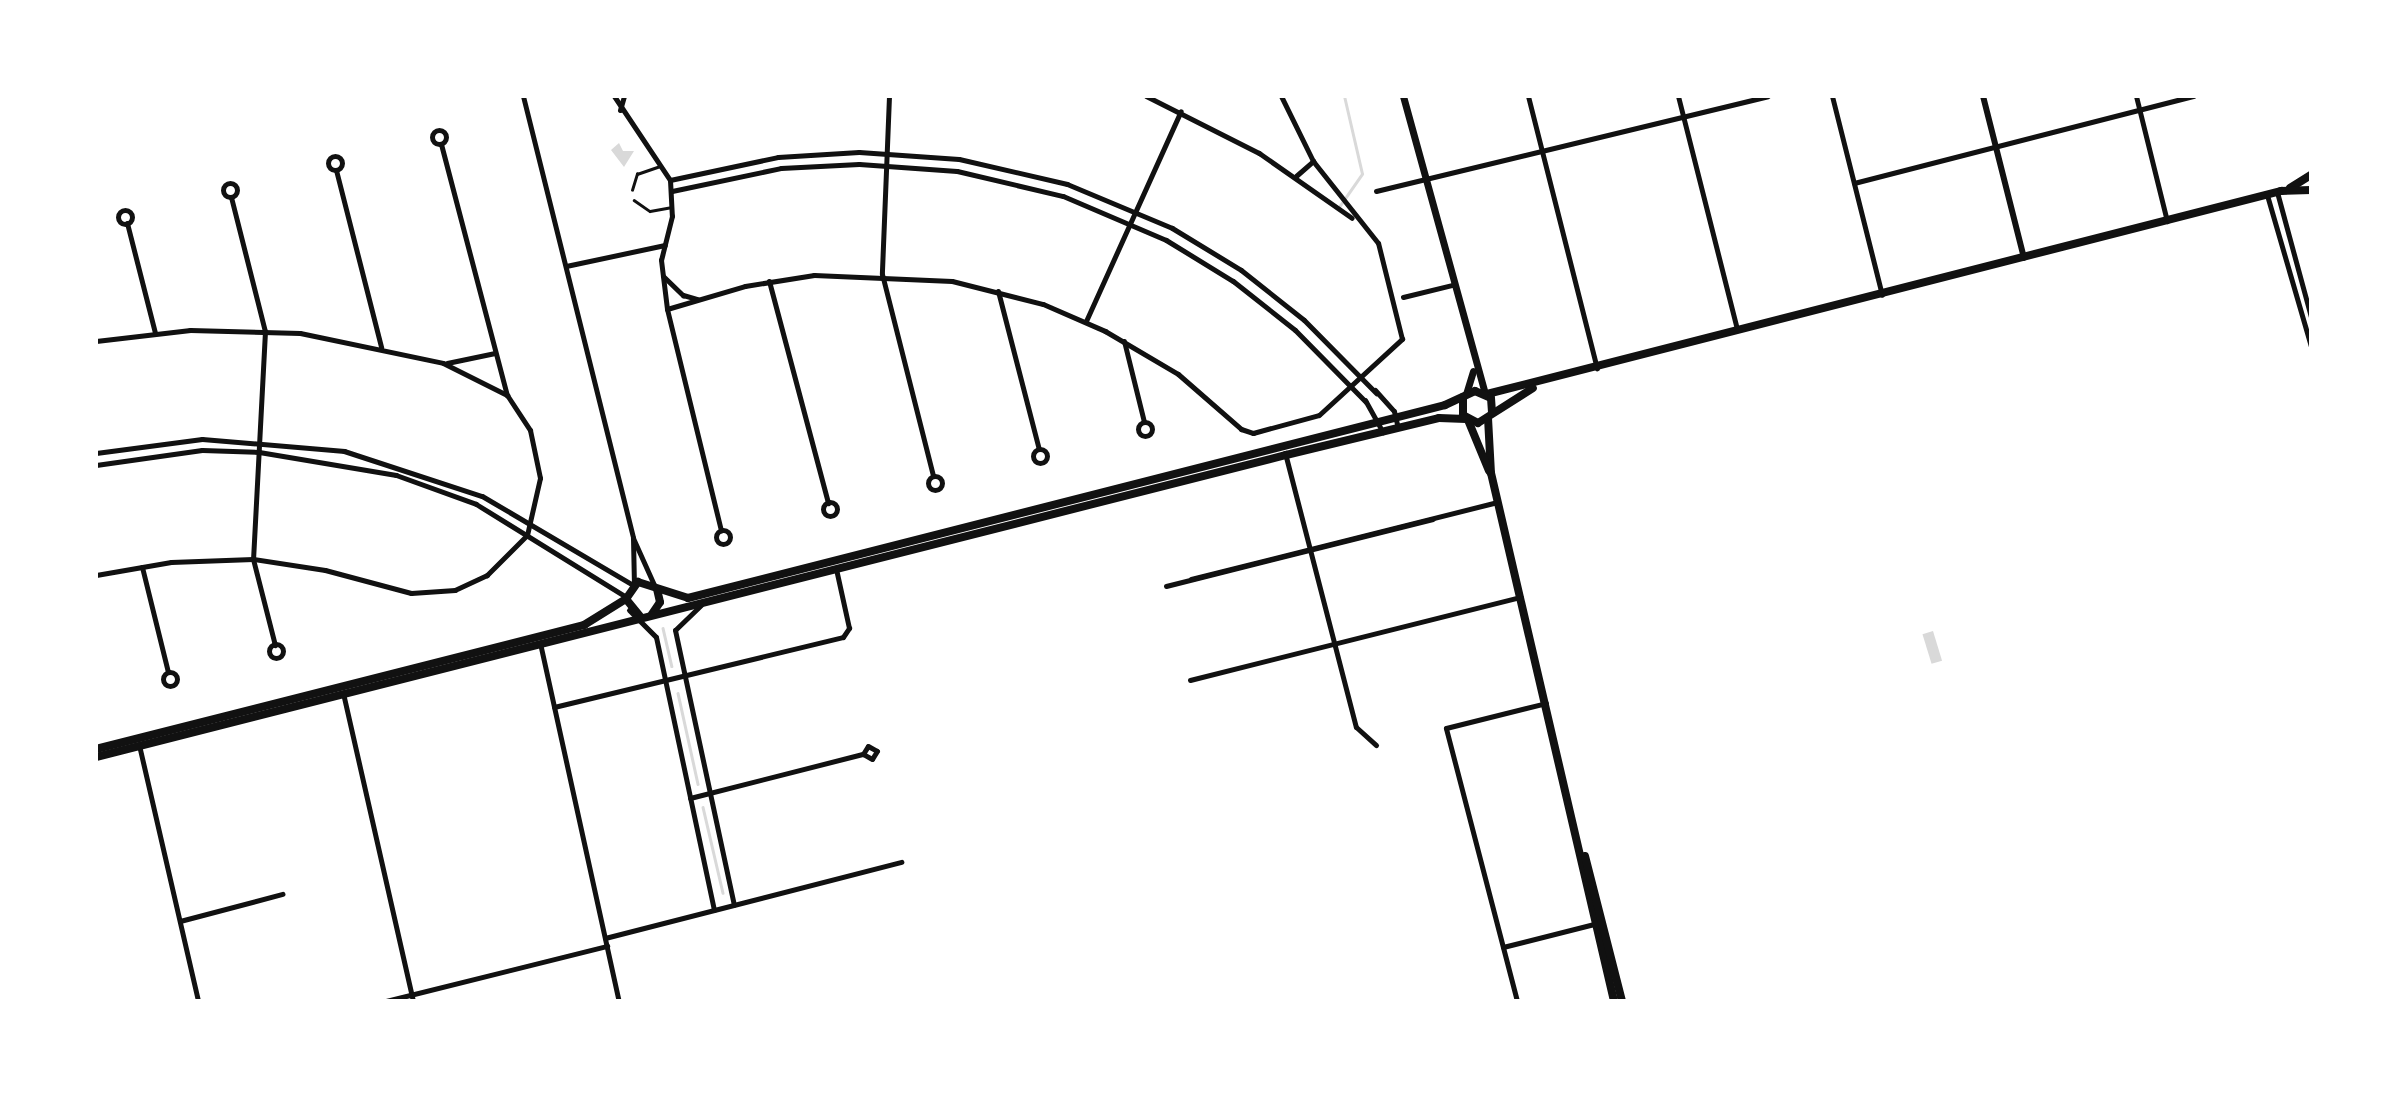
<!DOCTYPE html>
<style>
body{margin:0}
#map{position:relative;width:2407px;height:1097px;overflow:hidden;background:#fff;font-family:"Titillium Web",sans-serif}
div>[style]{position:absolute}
.water>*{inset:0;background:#d9d9d9;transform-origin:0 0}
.stream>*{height:2.5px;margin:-1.25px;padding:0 1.25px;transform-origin:1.25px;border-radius:1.25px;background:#d9d9d9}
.service>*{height:2.5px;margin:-1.25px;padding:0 1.25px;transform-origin:1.25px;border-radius:1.25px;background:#111}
.minor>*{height:5px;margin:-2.5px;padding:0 2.5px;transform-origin:2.5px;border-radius:2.5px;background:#111}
.minor>.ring{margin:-2.5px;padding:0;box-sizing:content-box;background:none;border:5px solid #111;border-radius:50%}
.tertiary>*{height:6px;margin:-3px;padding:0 3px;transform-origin:3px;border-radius:3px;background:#111}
.secondary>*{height:7px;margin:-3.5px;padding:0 3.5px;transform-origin:3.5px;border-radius:3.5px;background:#111}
.primary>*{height:8px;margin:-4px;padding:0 4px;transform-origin:4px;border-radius:4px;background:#111}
span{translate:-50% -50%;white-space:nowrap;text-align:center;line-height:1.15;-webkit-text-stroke:7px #fff;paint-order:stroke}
.frame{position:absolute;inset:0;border:98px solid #fff;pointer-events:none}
</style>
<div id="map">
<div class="water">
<div style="clip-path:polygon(619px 143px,623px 151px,634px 151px,624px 167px,611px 150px)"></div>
<div style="left:1933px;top:631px;width:31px;height:11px;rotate:73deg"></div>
</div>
<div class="stream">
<div style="left:1339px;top:207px;width:40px;rotate:-55.1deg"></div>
<div style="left:1362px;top:174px;width:80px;rotate:-103deg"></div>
<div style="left:663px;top:628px;width:39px;rotate:77deg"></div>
<div style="left:678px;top:693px;width:93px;rotate:77.6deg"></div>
<div style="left:703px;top:807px;width:88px;rotate:76.9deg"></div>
</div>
<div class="service">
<div style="left:632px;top:190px;width:17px;rotate:-73deg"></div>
<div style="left:637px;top:174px;width:24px;rotate:-19deg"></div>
<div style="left:634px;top:200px;width:19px;rotate:35deg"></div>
<div style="left:650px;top:211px;width:22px;rotate:-10deg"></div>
</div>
<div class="minor">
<div style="left:523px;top:96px;width:455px;rotate:76deg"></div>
<div style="left:633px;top:538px;width:46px;rotate:88.8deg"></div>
<div style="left:614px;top:96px;width:101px;rotate:56.3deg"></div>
<div style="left:670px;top:180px;width:36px;rotate:87deg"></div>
<div style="left:672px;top:216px;width:45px;rotate:104deg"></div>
<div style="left:661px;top:260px;width:49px;rotate:83deg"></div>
<div style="left:667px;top:309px;width:228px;rotate:76.3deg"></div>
<div style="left:889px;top:96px;width:178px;rotate:92.3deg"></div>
<div style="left:882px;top:274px;width:208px;rotate:75.8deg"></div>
<div style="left:1146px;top:96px;width:127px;rotate:26.8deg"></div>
<div style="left:1259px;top:153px;width:113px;rotate:35deg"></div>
<div style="left:1528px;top:96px;width:281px;rotate:75.8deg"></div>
<div style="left:1678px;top:96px;width:241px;rotate:75.8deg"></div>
<div style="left:1832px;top:96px;width:205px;rotate:75.9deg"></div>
<div style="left:2136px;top:96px;width:129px;rotate:76.1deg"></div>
<div style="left:620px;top:110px;width:15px;rotate:-74deg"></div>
<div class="ring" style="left:432px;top:130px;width:9px;height:9px"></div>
<div style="left:441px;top:144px;width:260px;rotate:75.3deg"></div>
<div class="ring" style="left:328px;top:156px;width:9px;height:9px"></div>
<div style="left:336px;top:170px;width:183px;rotate:75.7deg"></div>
<div style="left:1296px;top:176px;width:23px;rotate:-41deg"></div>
<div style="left:670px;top:180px;width:110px;rotate:-12deg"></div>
<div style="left:778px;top:157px;width:81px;rotate:-3.5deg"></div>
<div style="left:859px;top:152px;width:100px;rotate:4deg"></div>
<div style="left:959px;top:159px;width:111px;rotate:13deg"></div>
<div style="left:1067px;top:184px;width:114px;rotate:22.7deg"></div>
<div style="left:1172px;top:228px;width:81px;rotate:31.3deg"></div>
<div style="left:1241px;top:270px;width:80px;rotate:38.4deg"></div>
<div style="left:1304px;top:320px;width:103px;rotate:45.4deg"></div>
<div style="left:1854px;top:183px;width:351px;rotate:-14.4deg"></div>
<div class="ring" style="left:223px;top:183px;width:9px;height:9px"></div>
<div style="left:672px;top:191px;width:111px;rotate:-11.9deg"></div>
<div style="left:781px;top:168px;width:78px;rotate:-2.9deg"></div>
<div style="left:859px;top:164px;width:98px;rotate:4.1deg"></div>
<div style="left:957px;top:171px;width:109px;rotate:13.3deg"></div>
<div style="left:1063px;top:196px;width:112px;rotate:23.1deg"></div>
<div style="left:1166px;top:240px;width:79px;rotate:31.5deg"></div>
<div style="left:1233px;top:281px;width:79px;rotate:38.3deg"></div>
<div style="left:1295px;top:330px;width:101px;rotate:45.4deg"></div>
<div style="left:1376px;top:191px;width:403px;rotate:-13.6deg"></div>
<div style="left:2277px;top:192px;width:130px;rotate:74.8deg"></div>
<div style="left:2267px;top:195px;width:157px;rotate:73.8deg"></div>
<div style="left:231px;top:197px;width:138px;rotate:75.8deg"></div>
<div style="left:265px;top:331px;width:228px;rotate:93deg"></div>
<div style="left:253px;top:559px;width:89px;rotate:75.7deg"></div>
<div class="ring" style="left:118px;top:210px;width:9px;height:9px"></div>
<div style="left:127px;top:223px;width:114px;rotate:75.7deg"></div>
<div style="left:566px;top:266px;width:101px;rotate:-12deg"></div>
<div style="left:663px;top:276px;width:28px;rotate:44deg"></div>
<div style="left:683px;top:295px;width:15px;rotate:16deg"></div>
<div style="left:769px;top:281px;width:230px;rotate:75.1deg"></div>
<div style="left:998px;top:291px;width:163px;rotate:75.5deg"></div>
<div style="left:1403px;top:297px;width:50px;rotate:-13.8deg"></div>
<div style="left:667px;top:309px;width:81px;rotate:-16.4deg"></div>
<div style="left:745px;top:286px;width:70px;rotate:-9.1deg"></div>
<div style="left:814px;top:275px;width:138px;rotate:2.5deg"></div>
<div style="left:952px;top:281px;width:94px;rotate:14.2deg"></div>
<div style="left:1043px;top:304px;width:68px;rotate:23.5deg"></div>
<div style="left:1105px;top:331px;width:85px;rotate:30.5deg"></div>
<div style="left:1178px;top:374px;width:84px;rotate:41.1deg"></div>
<div style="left:1241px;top:429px;width:13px;rotate:18deg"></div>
<div style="left:1253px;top:433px;width:68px;rotate:-15.3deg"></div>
<div style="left:1319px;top:415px;width:113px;rotate:-42.5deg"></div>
<div style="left:1402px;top:339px;width:99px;rotate:-104deg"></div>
<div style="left:1378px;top:243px;width:105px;rotate:-128.4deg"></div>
<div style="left:1313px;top:161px;width:72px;rotate:-116.2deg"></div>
<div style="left:1086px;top:321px;width:230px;rotate:-65.7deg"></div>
<div style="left:96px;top:341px;width:95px;rotate:-6.7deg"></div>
<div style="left:190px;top:330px;width:110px;rotate:1.6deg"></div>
<div style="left:300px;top:333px;width:146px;rotate:11.8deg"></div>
<div style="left:443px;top:363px;width:72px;rotate:26.6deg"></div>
<div style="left:507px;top:395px;width:42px;rotate:56.7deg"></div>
<div style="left:530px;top:430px;width:49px;rotate:78.2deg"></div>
<div style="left:540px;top:478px;width:58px;rotate:102.8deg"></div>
<div style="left:527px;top:535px;width:57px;rotate:135deg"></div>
<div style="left:487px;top:575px;width:35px;rotate:155deg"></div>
<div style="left:455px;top:590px;width:44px;rotate:176.1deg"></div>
<div style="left:411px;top:593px;width:89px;rotate:-165deg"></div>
<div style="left:325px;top:570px;width:73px;rotate:-171.3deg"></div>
<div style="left:253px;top:559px;width:82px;rotate:177.9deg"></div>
<div style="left:171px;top:562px;width:76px;rotate:170.2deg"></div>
<div style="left:1124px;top:341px;width:83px;rotate:76.1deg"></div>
<div style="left:447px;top:363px;width:49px;rotate:-11.8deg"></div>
<div style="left:1375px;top:390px;width:28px;rotate:48deg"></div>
<div style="left:1394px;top:411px;width:17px;rotate:77deg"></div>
<div style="left:1365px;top:400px;width:37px;rotate:61deg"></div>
<div class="ring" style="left:1138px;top:422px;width:9px;height:9px"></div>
<div class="ring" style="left:1033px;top:449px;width:9px;height:9px"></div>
<div style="left:96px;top:453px;width:107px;rotate:-7.5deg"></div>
<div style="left:202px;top:439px;width:143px;rotate:4.8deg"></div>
<div style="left:344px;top:451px;width:145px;rotate:18.1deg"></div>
<div style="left:482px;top:496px;width:175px;rotate:30.5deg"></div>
<div style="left:1285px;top:453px;width:283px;rotate:75.5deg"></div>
<div style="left:1356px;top:727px;width:27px;rotate:42deg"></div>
<div style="left:96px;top:465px;width:107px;rotate:-8.1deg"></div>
<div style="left:202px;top:450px;width:57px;rotate:2deg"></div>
<div style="left:259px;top:452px;width:139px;rotate:9.5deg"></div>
<div style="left:396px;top:475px;width:85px;rotate:19.9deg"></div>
<div style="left:476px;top:504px;width:176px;rotate:31.8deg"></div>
<div class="ring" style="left:928px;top:476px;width:9px;height:9px"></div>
<div class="ring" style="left:823px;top:502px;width:9px;height:9px"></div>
<div class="ring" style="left:716px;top:530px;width:9px;height:9px"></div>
<div style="left:633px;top:538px;width:54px;rotate:65.8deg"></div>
<div style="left:142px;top:567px;width:108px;rotate:76.1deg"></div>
<div style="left:1191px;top:579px;width:316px;rotate:-14.1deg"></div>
<div style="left:1166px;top:586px;width:275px;rotate:-14.1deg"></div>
<div style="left:701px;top:605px;width:36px;rotate:136deg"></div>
<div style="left:675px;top:630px;width:281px;rotate:77.9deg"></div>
<div style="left:629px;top:610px;width:38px;rotate:45deg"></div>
<div style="left:656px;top:637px;width:279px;rotate:78deg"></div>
<div style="left:540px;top:643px;width:367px;rotate:77.6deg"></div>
<div class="ring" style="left:269px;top:644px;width:9px;height:9px"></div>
<div class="ring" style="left:163px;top:672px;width:9px;height:9px"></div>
<div style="left:1190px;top:680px;width:341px;rotate:-14.1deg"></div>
<div style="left:343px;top:693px;width:316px;rotate:77.2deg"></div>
<div style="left:554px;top:707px;width:297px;rotate:-13.6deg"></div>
<div style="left:843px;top:637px;width:11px;rotate:-56deg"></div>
<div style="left:849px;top:628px;width:60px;rotate:-102.4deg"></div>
<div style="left:139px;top:745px;width:263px;rotate:77deg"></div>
<div style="left:690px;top:798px;width:179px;rotate:-14.3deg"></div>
<div style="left:863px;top:754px;width:9px;rotate:-58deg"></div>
<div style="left:868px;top:746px;width:10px;rotate:29deg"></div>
<div style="left:877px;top:751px;width:9px;rotate:122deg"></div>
<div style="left:872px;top:759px;width:10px;rotate:-151deg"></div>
<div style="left:180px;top:921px;width:106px;rotate:-14.8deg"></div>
<div style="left:605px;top:938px;width:306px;rotate:-14.4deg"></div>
<div style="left:1503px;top:947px;width:98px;rotate:-14.2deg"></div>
<div style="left:386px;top:1001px;width:228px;rotate:-14deg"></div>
<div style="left:1517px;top:1001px;width:282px;rotate:-104.6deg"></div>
<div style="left:1446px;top:728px;width:103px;rotate:-14deg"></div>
</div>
<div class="tertiary">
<div style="left:1983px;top:96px;width:167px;rotate:75.8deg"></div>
</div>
<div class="secondary">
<div style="left:1403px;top:96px;width:308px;rotate:74.6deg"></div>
<div style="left:1466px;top:394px;width:24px;rotate:-73deg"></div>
</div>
<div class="primary">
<div style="left:2290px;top:188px;width:25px;rotate:-32deg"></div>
<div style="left:1487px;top:394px;width:820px;rotate:-14.34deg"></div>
<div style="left:2281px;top:191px;width:30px;rotate:-2deg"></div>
<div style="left:1463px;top:397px;width:18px;rotate:90deg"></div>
<div style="left:1463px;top:415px;width:17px;rotate:28deg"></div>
<div style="left:1478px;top:423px;width:65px;rotate:-32.5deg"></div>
<div style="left:1488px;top:418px;width:55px;rotate:86.9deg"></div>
<div style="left:1491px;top:473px;width:542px;rotate:76.89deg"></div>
<div style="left:1468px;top:420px;width:55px;rotate:67.6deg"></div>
<div style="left:626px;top:599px;width:22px;rotate:51deg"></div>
<div style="left:652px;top:614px;width:14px;rotate:-56deg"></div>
<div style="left:660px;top:602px;width:13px;rotate:-103deg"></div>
<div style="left:96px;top:749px;width:504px;rotate:-14.26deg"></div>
<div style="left:584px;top:625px;width:49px;rotate:-31.8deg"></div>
<div style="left:626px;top:599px;width:21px;rotate:-55deg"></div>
<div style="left:638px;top:582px;width:52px;rotate:17.7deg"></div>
<div style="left:688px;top:598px;width:781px;rotate:-14.3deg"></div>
<div style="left:1445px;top:405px;width:33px;rotate:-25deg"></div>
<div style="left:1475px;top:391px;width:17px;rotate:24deg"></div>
<div style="left:1491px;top:398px;width:15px;rotate:86deg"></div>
<div style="left:96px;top:757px;width:1228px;rotate:-14.24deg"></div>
<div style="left:1286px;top:455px;width:157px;rotate:-13.6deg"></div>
<div style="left:1439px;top:418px;width:27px;rotate:2deg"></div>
<div style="left:1585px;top:856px;width:150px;rotate:75.7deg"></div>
</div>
<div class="frame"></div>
</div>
